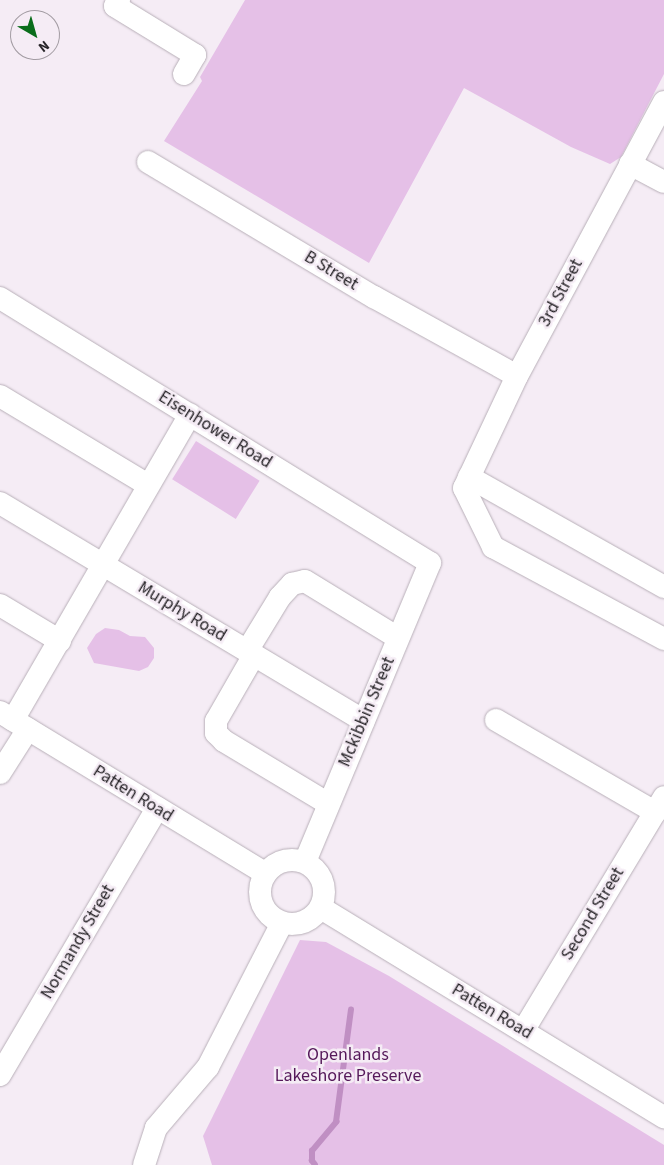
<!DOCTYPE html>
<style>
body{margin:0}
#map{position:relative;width:664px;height:1165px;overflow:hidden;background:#f5ecf5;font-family:"Source Sans 3",sans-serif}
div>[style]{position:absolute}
.green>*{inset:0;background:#e5c0e7;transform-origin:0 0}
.stream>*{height:5.5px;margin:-2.75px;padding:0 2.75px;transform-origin:2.75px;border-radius:2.75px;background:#c08fc3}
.roads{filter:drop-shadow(0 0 1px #b8afb8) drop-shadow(0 0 1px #b8afb8)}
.minor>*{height:22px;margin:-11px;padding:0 11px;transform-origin:11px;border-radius:11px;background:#fff}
.minor>.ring{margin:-11px;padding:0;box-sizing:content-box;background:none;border:22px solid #fff;border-radius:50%}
span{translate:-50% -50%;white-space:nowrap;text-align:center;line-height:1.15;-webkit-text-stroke:5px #f5ecf5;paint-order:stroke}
.street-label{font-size:18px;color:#272428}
.park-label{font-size:18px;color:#55195a}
.north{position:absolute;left:10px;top:10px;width:50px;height:50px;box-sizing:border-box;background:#f5ecf5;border:1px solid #a39ca3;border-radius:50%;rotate:142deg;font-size:14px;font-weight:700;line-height:20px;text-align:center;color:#272428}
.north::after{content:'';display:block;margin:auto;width:18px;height:22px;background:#0a6d1b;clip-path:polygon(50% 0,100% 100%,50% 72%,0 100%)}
</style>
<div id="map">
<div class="green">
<div style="clip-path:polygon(245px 0,664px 0,664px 74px,621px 157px,610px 164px,571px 147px,464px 88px,369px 263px,164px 141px,202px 81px,200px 77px)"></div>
<div style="left:196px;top:441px;width:75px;height:45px;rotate:32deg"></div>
<div style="clip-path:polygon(105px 628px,119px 630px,130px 636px,145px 637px,154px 648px,154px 658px,148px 667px,139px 671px,94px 663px,87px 648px,96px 634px)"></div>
<div style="clip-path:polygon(300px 940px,326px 942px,389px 976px,664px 1145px,664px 1165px,212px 1165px,203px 1136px)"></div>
</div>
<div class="stream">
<div style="left:315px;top:1165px;width:5px;rotate:-127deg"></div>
<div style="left:312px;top:1161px;width:10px;rotate:-90deg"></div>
<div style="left:312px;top:1151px;width:38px;rotate:-50deg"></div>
<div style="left:336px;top:1122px;width:113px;rotate:-82.4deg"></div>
</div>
<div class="roads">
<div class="minor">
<div style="left:119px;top:0;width:7px;rotate:124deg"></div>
<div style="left:115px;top:6px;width:94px;rotate:31.5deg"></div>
<div style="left:195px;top:55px;width:22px;rotate:120deg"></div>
<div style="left:664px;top:102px;width:311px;rotate:118.2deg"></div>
<div style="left:517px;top:376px;width:124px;rotate:115.3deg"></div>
<div style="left:464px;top:488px;width:66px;rotate:63.8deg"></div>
<div style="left:493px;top:547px;width:194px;rotate:28.3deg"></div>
<div style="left:148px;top:162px;width:263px;rotate:30.9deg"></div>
<div style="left:374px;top:297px;width:163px;rotate:28.9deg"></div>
<div style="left:630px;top:164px;width:38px;rotate:28deg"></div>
<div style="left:0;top:298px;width:505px;rotate:31.64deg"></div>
<div style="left:430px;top:563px;width:324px;rotate:112.7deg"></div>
<div style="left:0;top:396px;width:173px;rotate:31deg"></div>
<div style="left:469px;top:477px;width:224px;rotate:29.4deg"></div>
<div style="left:0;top:503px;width:424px;rotate:30.9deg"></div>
<div style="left:0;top:605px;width:70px;rotate:31deg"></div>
<div style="left:247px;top:651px;width:63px;rotate:-58.6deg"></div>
<div style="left:280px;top:597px;width:18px;rotate:-47deg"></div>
<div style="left:292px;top:584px;width:13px;rotate:-13deg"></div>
<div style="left:305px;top:581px;width:109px;rotate:31.5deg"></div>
<div style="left:254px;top:655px;width:76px;rotate:119.9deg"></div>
<div style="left:216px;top:721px;width:12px;rotate:90deg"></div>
<div style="left:216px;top:733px;width:11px;rotate:45deg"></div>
<div style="left:224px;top:741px;width:122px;rotate:31deg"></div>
<div style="left:0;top:712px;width:311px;rotate:31.3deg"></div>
<div style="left:13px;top:720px;width:353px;rotate:-59.9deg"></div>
<div style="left:496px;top:720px;width:184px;rotate:30.1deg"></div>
<div style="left:0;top:773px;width:52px;rotate:-57.5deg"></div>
<div class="ring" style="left:260px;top:860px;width:42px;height:42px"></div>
<div style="left:321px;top:908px;width:402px;rotate:31.4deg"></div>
<div style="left:523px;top:1031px;width:273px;rotate:-58.9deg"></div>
<div style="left:0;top:1075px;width:310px;rotate:-59.5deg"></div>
<div style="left:144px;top:1165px;width:39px;rotate:-72deg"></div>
<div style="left:156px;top:1128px;width:80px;rotate:-49.6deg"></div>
<div style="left:208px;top:1067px;width:162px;rotate:-62.8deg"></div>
</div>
</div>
<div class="street-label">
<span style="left:331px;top:271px;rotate:31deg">B Street</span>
<span style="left:561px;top:293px;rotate:-62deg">3rd Street</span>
<span style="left:215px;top:430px;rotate:32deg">Eisenhower Road</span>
<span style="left:182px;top:612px;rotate:31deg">Murphy Road</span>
<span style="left:367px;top:712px;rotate:-67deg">Mckibbin Street</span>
<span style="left:133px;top:794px;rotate:32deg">Patten Road</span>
<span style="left:593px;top:914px;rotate:-59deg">Second Street</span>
<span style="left:78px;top:942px;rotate:-60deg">Normandy Street</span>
<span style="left:492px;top:1012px;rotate:31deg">Patten Road</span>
</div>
<div class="park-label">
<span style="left:348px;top:1066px">Openlands<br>Lakeshore Preserve</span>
</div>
<div class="north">N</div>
</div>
